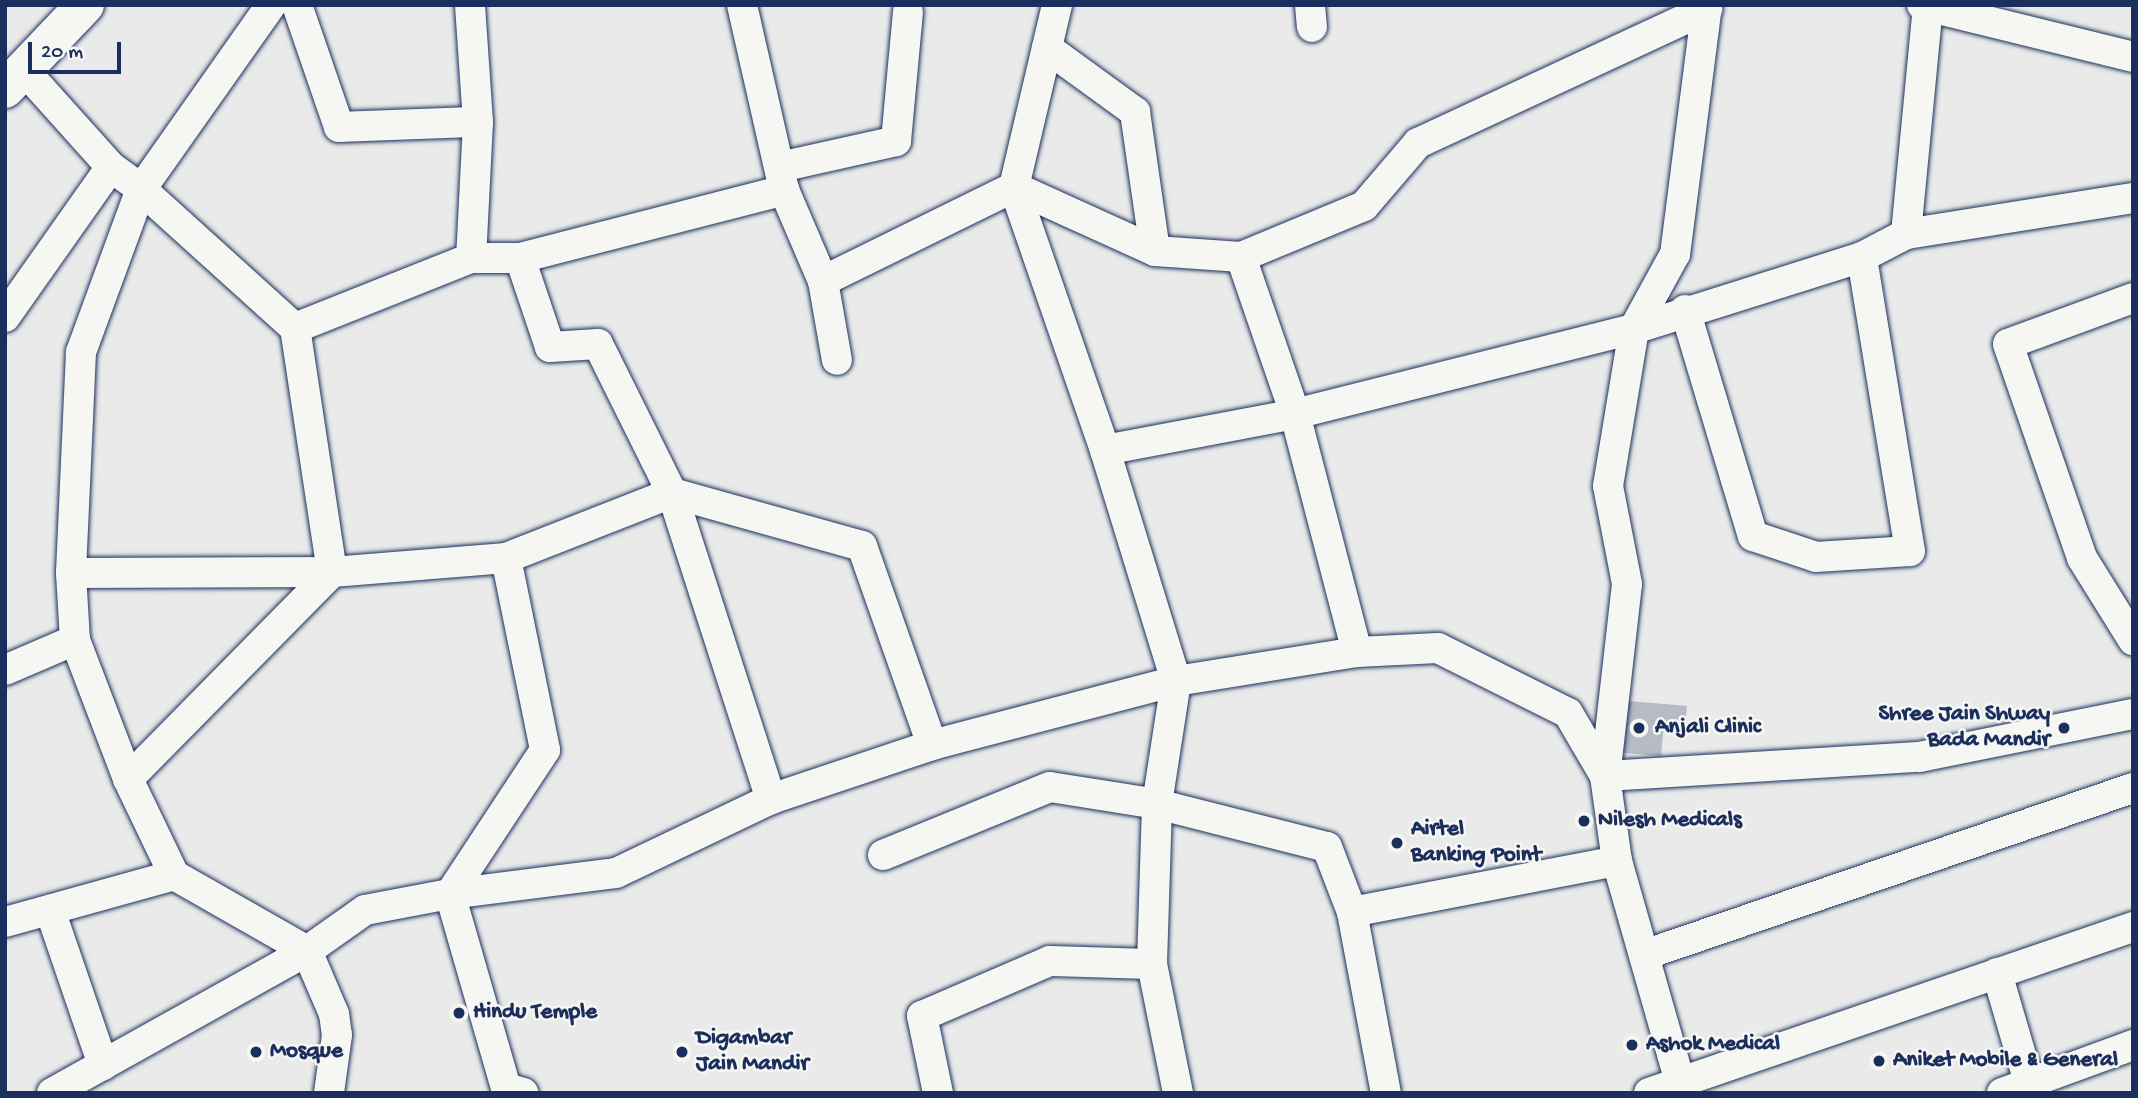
<!DOCTYPE html>
<style>
body{margin:0}
#map{position:relative;width:2138px;height:1098px;overflow:hidden;background:#e9eae9;font-family:"Gochi Hand",sans-serif}
div>[style]{position:absolute}
.building>*{inset:0;background:#b6bbc6}
.roads{filter:drop-shadow(0 0 2px #1b2f5e) drop-shadow(0 0 2px #1b2f5e)}
.minor>*{height:30px;margin:-15px;padding:0 15px;transform-origin:15px;border-radius:15px;background:#f6f6f2}
.primary>*{height:38px;margin:-19px;padding:0 19px;transform-origin:19px;border-radius:19px;background:#f6f6f2}
.dots>*{width:19px;height:19px;translate:-50% -50%;box-sizing:border-box;border:4px solid #f6f6f2;border-radius:50%}
span{translate:-50% -50%;white-space:nowrap;text-align:center;line-height:1.15;-webkit-text-stroke:5px #f6f6f2;paint-order:stroke}
.poi-label{font-size:23px;color:#1b2f5e;font-weight:700}
.right{translate:-100% -50%;text-align:right}
.left{translate:0 -50%;text-align:left}
.frame{position:absolute;inset:0;border:7px solid #1b2f5e;pointer-events:none}
.scale{position:absolute;left:28px;top:42px;width:93px;height:32px;box-sizing:border-box;border:4px solid #1b2f5e;border-top:0;padding-left:9px;font-size:21px;line-height:24px;white-space:nowrap;color:#1b2f5e;-webkit-text-stroke:5px #f6f6f2;paint-order:stroke}
</style>
<div id="map">
<div class="building">
<div style="clip-path:polygon(1618px 700px,1687px 706px,1685px 726px,1664px 724px,1661px 756px,1613px 752px)"></div>
</div>
<div class="roads">
<div class="minor">
<div style="left:271px;top:5px;width:225px;rotate:125.2deg"></div>
<div style="left:141px;top:189px;width:174px;rotate:110.2deg"></div>
<div style="left:81px;top:352px;width:221px;rotate:92.6deg"></div>
<div style="left:71px;top:573px;width:67px;rotate:86.6deg"></div>
<div style="left:75px;top:640px;width:149px;rotate:69.1deg"></div>
<div style="left:128px;top:779px;width:106px;rotate:64.4deg"></div>
<div style="left:174px;top:875px;width:153px;rotate:29.7deg"></div>
<div style="left:307px;top:951px;width:69px;rotate:66.8deg"></div>
<div style="left:334px;top:1014px;width:21px;rotate:82deg"></div>
<div style="left:337px;top:1035px;width:59px;rotate:97.9deg"></div>
<div style="left:297px;top:5px;width:129px;rotate:71deg"></div>
<div style="left:339px;top:127px;width:139px;rotate:-2.1deg"></div>
<div style="left:470px;top:5px;width:117px;rotate:86.1deg"></div>
<div style="left:478px;top:122px;width:136px;rotate:92.9deg"></div>
<div style="left:742px;top:5px;width:190px;rotate:77.2deg"></div>
<div style="left:784px;top:190px;width:99px;rotate:66.8deg"></div>
<div style="left:823px;top:281px;width:80px;rotate:80deg"></div>
<div style="left:1310px;top:5px;width:22px;rotate:85deg"></div>
<div style="left:1707px;top:5px;width:251px;rotate:97.3deg"></div>
<div style="left:1675px;top:254px;width:85px;rotate:118.7deg"></div>
<div style="left:1634px;top:329px;width:159px;rotate:99.4deg"></div>
<div style="left:1608px;top:486px;width:100px;rotate:79deg"></div>
<div style="left:1627px;top:584px;width:193px;rotate:96.5deg"></div>
<div style="left:1605px;top:776px;width:315px;rotate:-3.5deg"></div>
<div style="left:1919px;top:757px;width:218px;rotate:-11.4deg"></div>
<div style="left:1922px;top:5px;width:217px;rotate:13.8deg"></div>
<div style="left:1047px;top:48px;width:109px;rotate:36deg"></div>
<div style="left:1135px;top:112px;width:140px;rotate:81.8deg"></div>
<div style="left:24px;top:70px;width:130px;rotate:48.1deg"></div>
<div style="left:111px;top:167px;width:37px;rotate:36deg"></div>
<div style="left:141px;top:189px;width:207px;rotate:42.1deg"></div>
<div style="left:295px;top:328px;width:189px;rotate:-21.7deg"></div>
<div style="left:471px;top:258px;width:49px"></div>
<div style="left:520px;top:258px;width:273px;rotate:-14.4deg"></div>
<div style="left:780px;top:167px;width:119px;rotate:-12.6deg"></div>
<div style="left:896px;top:141px;width:130px;rotate:-84.7deg"></div>
<div style="left:1906px;top:234px;width:228px;rotate:-84.5deg"></div>
<div style="left:1241px;top:257px;width:166px;rotate:71deg"></div>
<div style="left:1295px;top:414px;width:246px;rotate:75.4deg"></div>
<div style="left:520px;top:258px;width:94px;rotate:71.4deg"></div>
<div style="left:550px;top:347px;width:48px;rotate:-3.6deg"></div>
<div style="left:598px;top:344px;width:166px;rotate:63.6deg"></div>
<div style="left:672px;top:493px;width:322px;rotate:72.1deg"></div>
<div style="left:823px;top:281px;width:213px;rotate:-26.2deg"></div>
<div style="left:1014px;top:187px;width:155px;rotate:24.4deg"></div>
<div style="left:1155px;top:251px;width:86px;rotate:4deg"></div>
<div style="left:1241px;top:257px;width:133px;rotate:-22.5deg"></div>
<div style="left:1364px;top:206px;width:83px;rotate:-49.4deg"></div>
<div style="left:1418px;top:143px;width:319px;rotate:-24.9deg"></div>
<div style="left:2133px;top:298px;width:133px;rotate:159.8deg"></div>
<div style="left:2008px;top:344px;width:226px;rotate:70.9deg"></div>
<div style="left:2082px;top:558px;width:97px;rotate:58.1deg"></div>
<div style="left:1685px;top:310px;width:236px;rotate:73.3deg"></div>
<div style="left:1753px;top:536px;width:66px;rotate:18.4deg"></div>
<div style="left:1816px;top:557px;width:94px;rotate:-3.7deg"></div>
<div style="left:1910px;top:551px;width:298px;rotate:-99.3deg"></div>
<div style="left:5px;top:317px;width:184px;rotate:-54.8deg"></div>
<div style="left:1105px;top:450px;width:193px;rotate:-10.7deg"></div>
<div style="left:1295px;top:414px;width:349px;rotate:-14.1deg"></div>
<div style="left:1634px;top:329px;width:239px;rotate:-17.5deg"></div>
<div style="left:1862px;top:257px;width:50px;rotate:-27.6deg"></div>
<div style="left:1906px;top:234px;width:230px;rotate:-9deg"></div>
<div style="left:506px;top:558px;width:196px;rotate:78.5deg"></div>
<div style="left:545px;top:750px;width:173px;rotate:123.4deg"></div>
<div style="left:450px;top:894px;width:202px;rotate:73.9deg"></div>
<div style="left:506px;top:1088px;width:18px;rotate:16deg"></div>
<div style="left:71px;top:573px;width:261px;rotate:-0.2deg"></div>
<div style="left:332px;top:572px;width:175px;rotate:-4.6deg"></div>
<div style="left:506px;top:558px;width:178px;rotate:-21.4deg"></div>
<div style="left:672px;top:493px;width:197px;rotate:15.6deg"></div>
<div style="left:862px;top:546px;width:211px;rotate:70.6deg"></div>
<div style="left:5px;top:670px;width:76px;rotate:-23.2deg"></div>
<div style="left:128px;top:779px;width:291px;rotate:-45.4deg"></div>
<div style="left:332px;top:572px;width:247px;rotate:-98.6deg"></div>
<div style="left:883px;top:855px;width:180px;rotate:-22.2deg"></div>
<div style="left:1050px;top:787px;width:108px;rotate:9deg"></div>
<div style="left:1157px;top:804px;width:175px;rotate:14.2deg"></div>
<div style="left:1327px;top:847px;width:70px;rotate:69deg"></div>
<div style="left:1352px;top:912px;width:184px;rotate:79.4deg"></div>
<div style="left:50px;top:910px;width:164px;rotate:71.1deg"></div>
<div style="left:1352px;top:912px;width:270px;rotate:-10.9deg"></div>
<div style="left:5px;top:922px;width:175px;rotate:-15.5deg"></div>
<div style="left:1644px;top:955px;width:517px;rotate:-18.86deg"></div>
<div style="left:1152px;top:964px;width:132px;rotate:78.6deg"></div>
<div style="left:1997px;top:973px;width:125px;rotate:73.7deg"></div>
<div style="left:52px;top:1093px;width:292px;rotate:-29.1deg"></div>
<div style="left:307px;top:951px;width:71px;rotate:-35.3deg"></div>
<div style="left:365px;top:910px;width:86px;rotate:-10.7deg"></div>
<div style="left:450px;top:894px;width:167px;rotate:-7.2deg"></div>
<div style="left:616px;top:873px;width:172px;rotate:-25.5deg"></div>
<div style="left:771px;top:799px;width:170px;rotate:-18.5deg"></div>
<div style="left:932px;top:745px;width:252px;rotate:-14.7deg"></div>
<div style="left:1176px;top:681px;width:183px;rotate:-9.1deg"></div>
<div style="left:1357px;top:652px;width:81px;rotate:-2.8deg"></div>
<div style="left:1438px;top:648px;width:145px;rotate:26.6deg"></div>
<div style="left:1568px;top:713px;width:73px;rotate:59.6deg"></div>
<div style="left:1605px;top:776px;width:86px;rotate:82deg"></div>
<div style="left:1617px;top:861px;width:241px;rotate:74.1deg"></div>
<div style="left:938px;top:1093px;width:79px;rotate:-101.7deg"></div>
<div style="left:922px;top:1016px;width:139px;rotate:-23.3deg"></div>
<div style="left:1050px;top:961px;width:102px;rotate:1.7deg"></div>
<div style="left:1152px;top:964px;width:160px;rotate:-88.2deg"></div>
<div style="left:1157px;top:804px;width:124px;rotate:-81.2deg"></div>
<div style="left:1176px;top:681px;width:242px;rotate:-107.1deg"></div>
<div style="left:1105px;top:450px;width:278px;rotate:-109.1deg"></div>
<div style="left:1014px;top:187px;width:187px;rotate:-76.7deg"></div>
<div style="left:1649px;top:1093px;width:512px;rotate:-18.93deg"></div>
<div style="left:2002px;top:1093px;width:140px;rotate:-20.1deg"></div>
</div>
<div class="primary">
<div style="left:5px;top:89px;width:116px;rotate:-46.4deg"></div>
</div>
</div>
<div class="dots">
<div style="left:1639px;top:728px;background:#1b2f5e"></div>
<div style="left:2064px;top:728px;background:#1b2f5e"></div>
<div style="left:1584px;top:821px;background:#1b2f5e"></div>
<div style="left:1397px;top:843px;background:#1b2f5e"></div>
<div style="left:459px;top:1013px;background:#1b2f5e"></div>
<div style="left:1632px;top:1045px;background:#1b2f5e"></div>
<div style="left:256px;top:1052px;background:#1b2f5e"></div>
<div style="left:682px;top:1052px;background:#1b2f5e"></div>
<div style="left:1879px;top:1061px;background:#1b2f5e"></div>
</div>
<div class="poi-label">
<span class="right" style="left:2050px;top:728px">Shree Jain Shway<br>Bada Mandir</span>
<span class="left" style="left:1655px;top:728px">Anjali Clinic</span>
<span class="left" style="left:1598px;top:821px">Nilesh Medicals</span>
<span class="left" style="left:1411px;top:843px">Airtel<br>Banking Point</span>
<span class="left" style="left:473px;top:1013px">Hindu Temple</span>
<span class="left" style="left:696px;top:1052px">Digambar<br>Jain Mandir</span>
<span class="left" style="left:1646px;top:1045px">Ashok Medical</span>
<span class="left" style="left:270px;top:1052px">Mosque</span>
<span class="left" style="left:1893px;top:1061px">Aniket Mobile &amp; General</span>
</div>
<div class="frame"></div>
<div class="scale">20 m</div>
</div>
